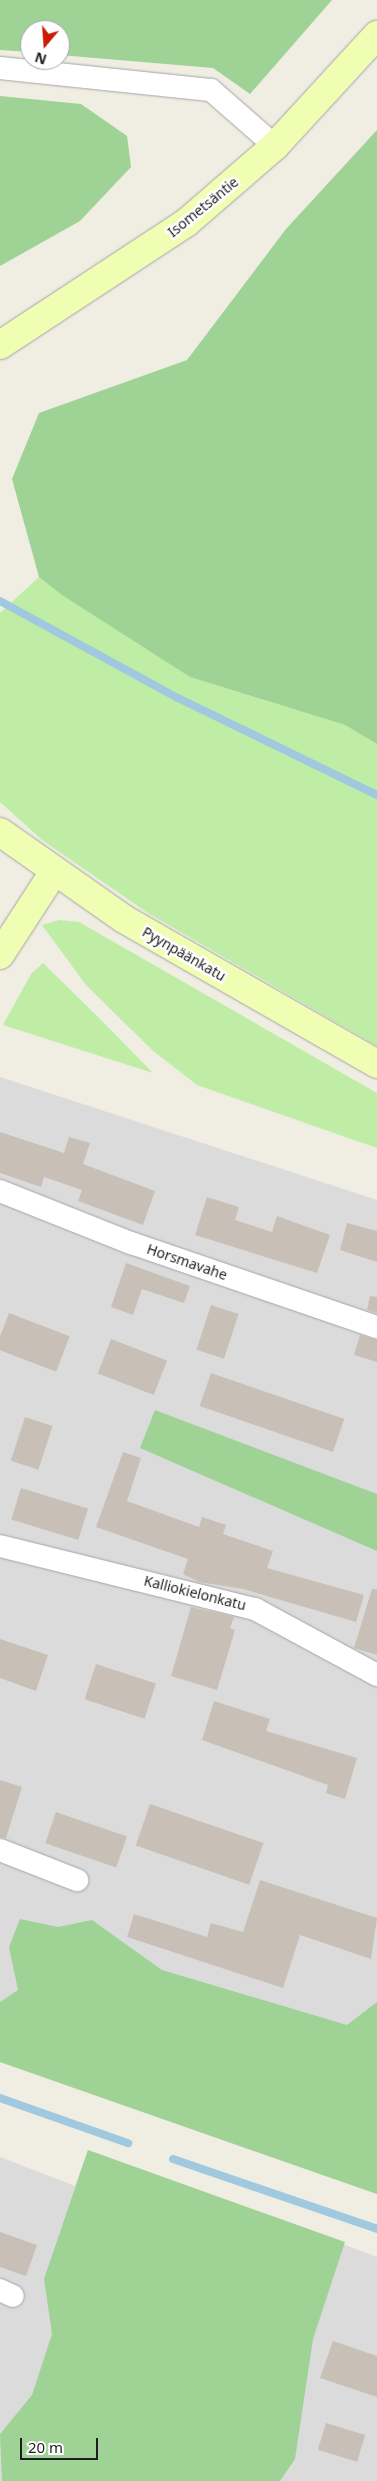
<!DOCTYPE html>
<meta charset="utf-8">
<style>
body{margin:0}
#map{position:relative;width:377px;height:2481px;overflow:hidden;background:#f0ede3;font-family:"Noto Sans",sans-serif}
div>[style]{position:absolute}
.residential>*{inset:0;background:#dcdbdb}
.grass>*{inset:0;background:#bfeda5}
.forest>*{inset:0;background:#9fd295}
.stream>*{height:8px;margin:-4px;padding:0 4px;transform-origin:4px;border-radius:4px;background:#a0c9e0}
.building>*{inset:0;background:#c8c0b6;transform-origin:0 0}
.roads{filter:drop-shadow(0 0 1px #a5a5a5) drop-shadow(0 0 1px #a5a5a5)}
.street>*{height:22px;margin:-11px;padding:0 11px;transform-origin:11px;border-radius:11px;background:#fff}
.secondary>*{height:28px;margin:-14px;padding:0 14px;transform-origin:14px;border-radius:14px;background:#f0feb3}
span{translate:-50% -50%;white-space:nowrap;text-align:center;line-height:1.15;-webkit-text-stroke:5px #fff;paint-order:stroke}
.street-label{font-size:14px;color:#1e1e1e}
.north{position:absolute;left:20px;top:20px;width:50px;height:50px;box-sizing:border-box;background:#fff;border:1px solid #a5a5a5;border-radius:50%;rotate:198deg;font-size:14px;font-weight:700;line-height:20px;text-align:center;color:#1e1e1e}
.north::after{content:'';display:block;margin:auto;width:18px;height:22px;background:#cb1b00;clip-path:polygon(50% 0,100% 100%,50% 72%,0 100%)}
.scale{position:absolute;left:20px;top:2438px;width:78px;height:22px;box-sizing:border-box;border:2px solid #1e1e1e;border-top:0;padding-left:6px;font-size:15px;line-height:18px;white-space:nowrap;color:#1e1e1e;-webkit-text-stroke:4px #fff;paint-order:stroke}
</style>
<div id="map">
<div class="residential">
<div style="clip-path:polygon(0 1077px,377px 1200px,377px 2194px,0 2062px)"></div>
<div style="clip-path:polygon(88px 2150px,377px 2257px,377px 2481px,0 2481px,0 2157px,75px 2186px)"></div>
</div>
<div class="grass">
<div style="clip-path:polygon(39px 577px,190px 677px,345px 725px,377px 744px,377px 1046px,148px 913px,42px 840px,0 802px,0 613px)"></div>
<div style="clip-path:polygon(59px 920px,79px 922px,377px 1093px,377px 1148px,197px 1085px,152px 1050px,86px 985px,42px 925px)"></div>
<div style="clip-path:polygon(43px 963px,101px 1020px,153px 1073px,3px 1025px,31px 974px)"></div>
</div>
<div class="forest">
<div style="clip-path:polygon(0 0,332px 0,250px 94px,213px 68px,60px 55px,60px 30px,30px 30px,30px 52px,0 50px)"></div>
<div style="clip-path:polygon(0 96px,81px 104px,127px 136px,131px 167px,80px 221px,0 266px)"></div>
<div style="clip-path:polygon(377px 130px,377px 744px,345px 725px,190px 677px,62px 595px,39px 577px,12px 479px,39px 413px,187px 360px,286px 229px)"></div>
<div style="clip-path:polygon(155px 1410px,377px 1494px,377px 1551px,140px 1448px)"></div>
<div style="clip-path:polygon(20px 1919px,58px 1927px,92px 1920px,162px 1970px,347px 2025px,377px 2002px,377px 2194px,0 2062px,0 2002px,18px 1990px,9px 1947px)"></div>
<div style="clip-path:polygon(88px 2150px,345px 2242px,313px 2339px,295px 2459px,280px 2481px,2px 2481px,0 2434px,32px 2395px,52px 2334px,44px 2279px)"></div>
</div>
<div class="stream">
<div style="left:0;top:601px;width:203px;rotate:28.6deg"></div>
<div style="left:178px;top:698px;width:221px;rotate:26deg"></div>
<div style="left:0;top:2098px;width:136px;rotate:19.4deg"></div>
<div style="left:173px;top:2159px;width:216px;rotate:18.9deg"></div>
</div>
<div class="building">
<div style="clip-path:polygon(0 1132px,64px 1153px,69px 1137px,90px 1143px,83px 1164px,155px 1191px,143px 1225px,78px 1201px,82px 1190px,44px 1177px,41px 1187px,0 1173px)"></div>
<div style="clip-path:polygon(207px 1197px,239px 1207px,235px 1220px,272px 1232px,277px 1216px,330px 1235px,317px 1273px,195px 1235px)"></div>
<div style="clip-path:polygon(347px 1223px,377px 1231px,377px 1262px,340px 1250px)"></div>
<div style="clip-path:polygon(126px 1263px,190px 1286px,184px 1303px,142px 1289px,133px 1315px,111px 1307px)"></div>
<div style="clip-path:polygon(370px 1296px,377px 1297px,377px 1313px,367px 1310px)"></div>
<div style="left:211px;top:1305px;width:29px;height:47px;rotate:18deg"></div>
<div style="left:9px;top:1313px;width:65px;height:38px;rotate:21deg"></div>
<div style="clip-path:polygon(360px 1335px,377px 1340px,377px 1362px,354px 1355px)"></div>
<div style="left:111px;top:1339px;width:60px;height:37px;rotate:21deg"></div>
<div style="left:211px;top:1373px;width:141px;height:35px;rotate:19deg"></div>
<div style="left:25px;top:1417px;width:29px;height:46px;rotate:18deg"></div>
<div style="clip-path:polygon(123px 1452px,141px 1458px,127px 1501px,199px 1527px,202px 1517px,226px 1525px,223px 1534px,273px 1551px,267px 1568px,364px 1595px,356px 1622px,243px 1589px,199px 1582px,183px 1574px,188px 1559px,96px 1527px)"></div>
<div style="left:21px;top:1488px;width:70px;height:33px;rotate:17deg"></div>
<div style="clip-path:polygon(372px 1589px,377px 1589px,377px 1655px,354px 1648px)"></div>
<div style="clip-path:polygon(191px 1607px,234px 1617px,230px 1628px,235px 1630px,217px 1690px,171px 1676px)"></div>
<div style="clip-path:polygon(0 1639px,48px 1655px,36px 1691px,0 1678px)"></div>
<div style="left:96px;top:1664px;width:63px;height:37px;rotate:18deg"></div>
<div style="clip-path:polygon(214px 1701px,270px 1719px,266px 1731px,357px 1758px,345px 1799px,326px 1793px,328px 1785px,202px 1740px)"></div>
<div style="clip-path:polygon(0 1780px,22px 1787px,6px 1838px,0 1837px)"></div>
<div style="left:150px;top:1804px;width:120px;height:44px;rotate:19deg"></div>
<div style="left:56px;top:1812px;width:75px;height:33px;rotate:19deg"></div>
<div style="clip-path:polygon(260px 1880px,377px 1918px,371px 1959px,300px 1935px,283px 1988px,127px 1937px,134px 1914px,207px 1937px,211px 1923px,243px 1932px)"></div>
<div style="clip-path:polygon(0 2232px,37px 2245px,26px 2276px,0 2267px)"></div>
<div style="clip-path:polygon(333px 2341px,377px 2356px,377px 2397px,320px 2378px)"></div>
<div style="left:326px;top:2423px;width:41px;height:28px;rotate:17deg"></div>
</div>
<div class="roads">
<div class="street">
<div style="left:0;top:68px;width:212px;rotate:6deg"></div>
<div style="left:211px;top:90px;width:85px;rotate:41.2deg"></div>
<div style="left:0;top:1191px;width:141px;rotate:21.7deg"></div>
<div style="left:131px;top:1243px;width:260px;rotate:18.9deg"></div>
<div style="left:0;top:1546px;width:263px;rotate:13.9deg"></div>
<div style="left:255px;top:1609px;width:139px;rotate:28.4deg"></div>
<div style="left:0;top:1850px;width:83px;rotate:21.3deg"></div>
<div style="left:0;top:2290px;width:14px;rotate:25deg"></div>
</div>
<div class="secondary">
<div style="left:0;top:345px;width:222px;rotate:-33.3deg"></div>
<div style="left:186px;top:223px;width:118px;rotate:-40.9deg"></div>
<div style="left:275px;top:146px;width:151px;rotate:-47.4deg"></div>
<div style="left:0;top:832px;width:151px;rotate:35.1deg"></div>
<div style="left:124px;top:919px;width:292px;rotate:29.8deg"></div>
<div style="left:0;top:955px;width:99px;rotate:-57deg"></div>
</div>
</div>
<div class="street-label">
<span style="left:203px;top:207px;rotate:-39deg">Isometsäntie</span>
<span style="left:184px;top:954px;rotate:30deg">Pyynpäänkatu</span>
<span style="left:187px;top:1262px;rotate:19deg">Horsmavahe</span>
<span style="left:195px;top:1593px;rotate:14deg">Kalliokielonkatu</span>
</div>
<div class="north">N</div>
<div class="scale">20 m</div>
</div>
